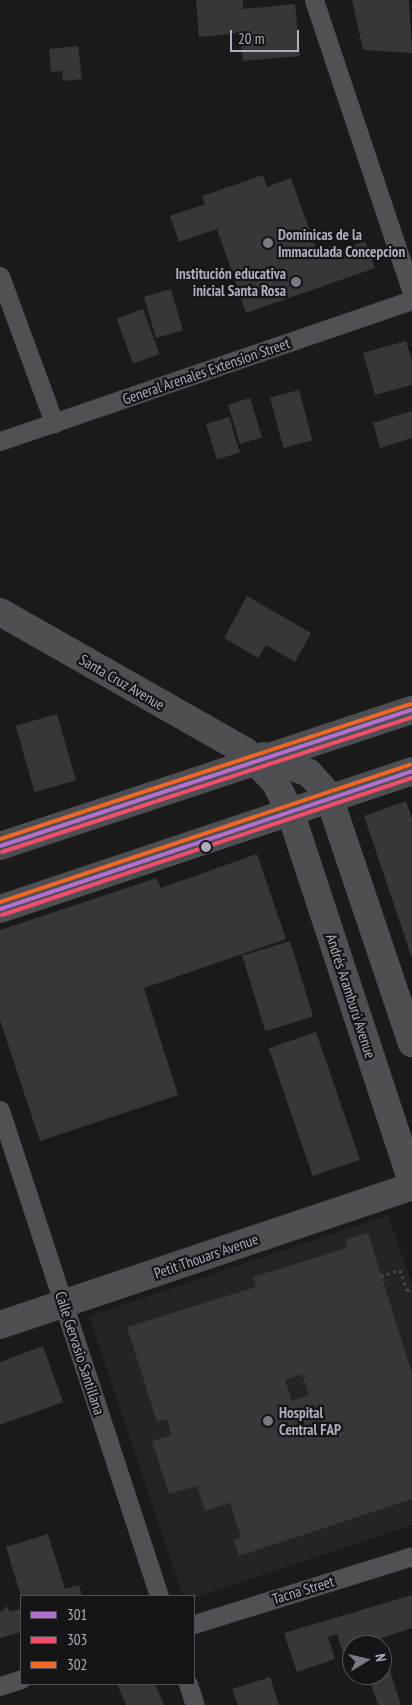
<!DOCTYPE html>
<meta charset="utf-8">
<style>
body{margin:0}
#map{position:relative;width:412px;height:1705px;overflow:hidden;background:#1a1a1b;font-family:"PT Sans Narrow",sans-serif}
div>[style]{position:absolute}
.built>*{inset:0;background:#242427}
.building>*{inset:0;background:#373739;transform-origin:0 0}
.path>*{height:3px;margin-top:-1.5px;transform-origin:0;background:repeating-linear-gradient(90deg,#4b4b50 0 2.5px,transparent 0 6.5px)}
.minor>*{height:19px;margin:-9.5px;padding:0 9.5px;transform-origin:9.5px;border-radius:9.5px;background:#505055}
.secondary>*{height:28px;margin:-14px;padding:0 14px;transform-origin:14px;border-radius:14px;background:#4e4f53}
.bus-1>*{height:4px;margin:-2px;padding:0 2px;transform-origin:2px;border-radius:2px;background:#b36fd0}
.bus-2>*{height:4px;margin:-2px;padding:0 2px;transform-origin:2px;border-radius:2px;background:#f44d6c}
.bus-3>*{height:4px;margin:-2px;padding:0 2px;transform-origin:2px;border-radius:2px;background:#f26522}
.dots>*{width:14px;height:14px;translate:-50% -50%;box-sizing:border-box;border:2px solid #151417;border-radius:50%}
span{translate:-50% -50%;white-space:nowrap;text-align:center;line-height:1.15;-webkit-text-stroke:4.5px #151417;paint-order:stroke}
.poi-label{font-size:15px;color:#abaebc;font-weight:700}
.left{translate:0 -50%;text-align:left}
.right{translate:-100% -50%;text-align:right}
.street-label{font-size:15px;color:#abaebc}
.legend{position:absolute;left:20px;top:1595px;width:175px;height:90px;box-sizing:border-box;background:#151417;border:1px solid #515259;margin:0;padding:6px 9px;list-style:none;font-size:15px;color:#abaebc}
.legend li{display:flex;align-items:center;gap:10px;height:25px}
.legend b{width:25px;border:1px solid #515259}
.north{position:absolute;left:342px;top:1635px;width:50px;height:50px;box-sizing:border-box;background:#151417;border:1px solid #515259;border-radius:50%;rotate:81deg;font-size:14px;font-weight:700;line-height:20px;text-align:center;color:#abaebc}
.north::after{content:'';display:block;margin:auto;width:18px;height:22px;background:#787a84;clip-path:polygon(50% 0,100% 100%,50% 72%,0 100%)}
.scale{position:absolute;left:230px;top:30px;width:69px;height:22px;box-sizing:border-box;border:2px solid #abaebc;border-top:0;padding-left:6px;font-size:15px;line-height:18px;white-space:nowrap;color:#abaebc;-webkit-text-stroke:4px #151417;paint-order:stroke}
</style>
<div id="map">
<div class="built">
<div style="clip-path:polygon(388px 1215px,412px 1285px,412px 1525px,194px 1598px,183px 1596px,89px 1316px)"></div>
</div>
<div class="building">
<div style="clip-path:polygon(196px 0,243px 0,243px 9px,295px 4px,300px 56px,243px 61px,240px 33px,199px 37px)"></div>
<div style="clip-path:polygon(352px 0,409px 0,412px 53px,363px 50px)"></div>
<div style="clip-path:polygon(78px 46px,82px 79px,63px 81px,62px 71px,51px 72px,49px 49px)"></div>
<div style="clip-path:polygon(263px 175px,267px 187px,291px 178px,317px 251px,334px 245px,338px 251px,365px 241px,375px 268px,246px 313px,217px 229px,179px 242px,170px 216px,205px 204px,202px 196px)"></div>
<div style="left:171px;top:289px;width:43px;height:28px;rotate:74deg"></div>
<div style="left:143px;top:309px;width:48px;height:28px;rotate:70deg"></div>
<div style="clip-path:polygon(406px 341px,412px 361px,412px 385px,375px 395px,363px 353px)"></div>
<div style="left:299px;top:390px;width:52px;height:30px;rotate:75deg"></div>
<div style="left:250px;top:398px;width:41px;height:23px;rotate:73deg"></div>
<div style="clip-path:polygon(412px 411px,412px 438px,380px 448px,373px 423px)"></div>
<div style="left:229px;top:417px;width:37px;height:24px;rotate:73deg"></div>
<div style="clip-path:polygon(247px 596px,311px 633px,295px 662px,266px 645px,258px 658px,224px 638px)"></div>
<div style="left:57px;top:714px;width:69px;height:43px;rotate:74deg"></div>
<div style="clip-path:polygon(406px 801px,412px 818px,412px 958px,364px 816px)"></div>
<div style="clip-path:polygon(257px 854px,286px 939px,144px 988px,178px 1095px,40px 1141px,0 1020px,0 930px,156px 878px,161px 888px)"></div>
<div style="left:290px;top:941px;width:79px;height:50px;rotate:73deg"></div>
<div style="left:316px;top:1032px;width:135px;height:50px;rotate:71deg"></div>
<div style="clip-path:polygon(evenodd,368px 1233px,412px 1374px,412px 1499px,239px 1556px,234px 1540px,241px 1537px,230px 1503px,205px 1511px,197px 1486px,169px 1494px,152px 1441px,171px 1435px,167px 1419px,157px 1422px,127px 1327px,256px 1287px,253px 1277px,347px 1248px,345px 1240px,368px 1233px,302px 1374px,309px 1395px,292px 1401px,285px 1380px,302px 1374px)"></div>
<div style="clip-path:polygon(43px 1346px,63px 1402px,0 1425px,0 1362px)"></div>
<div style="clip-path:polygon(48px 1534px,65px 1589px,79px 1585px,82px 1596px,21px 1596px,6px 1547px)"></div>
<div style="clip-path:polygon(412px 1595px,412px 1628px,342px 1651px,337px 1634px,328px 1637px,335px 1659px,297px 1672px,284px 1633px)"></div>
<div style="clip-path:polygon(8px 1606px,9px 1612px,21px 1609px,21px 1632px,0 1638px,0 1612px)"></div>
<div style="clip-path:polygon(385px 1656px,401px 1705px,378px 1705px,368px 1675px,382px 1675px,382px 1657px)"></div>
<div style="clip-path:polygon(270px 1677px,279px 1705px,238px 1705px,232px 1689px)"></div>
<div style="clip-path:polygon(117px 1684px,155px 1684px,164px 1705px,126px 1705px)"></div>
</div>
<div class="path">
<div style="left:381px;top:1276px;width:20px;rotate:-18deg"></div>
<div style="left:400px;top:1270px;width:21px;rotate:71deg"></div>
<div style="left:407px;top:1290px;width:5px;rotate:-11deg"></div>
</div>
<div class="minor">
<div style="left:314px;top:0;width:309px;rotate:71.5deg"></div>
<div style="left:0;top:276px;width:157px;rotate:69.8deg"></div>
<div style="left:0;top:441px;width:435px;rotate:-18.9deg"></div>
<div style="left:0;top:1110px;width:511px;rotate:71.88deg"></div>
<div style="left:194px;top:1624px;width:228px;rotate:-17.3deg"></div>
<div style="left:188px;top:1684px;width:22px;rotate:72deg"></div>
<div style="left:0;top:1686px;width:22px;rotate:-18deg"></div>
</div>
<div class="secondary">
<div style="left:0;top:612px;width:282px;rotate:29.6deg"></div>
<div style="left:245px;top:751px;width:43px;rotate:45.9deg"></div>
<div style="left:275px;top:782px;width:33px;rotate:63deg"></div>
<div style="left:290px;top:811px;width:391px;rotate:71.8deg"></div>
<div style="left:263px;top:756px;width:49px;rotate:20.3deg"></div>
<div style="left:309px;top:773px;width:28px;rotate:48deg"></div>
<div style="left:328px;top:794px;width:263px;rotate:71.4deg"></div>
<div style="left:0;top:846px;width:434px;rotate:-18.3deg"></div>
<div style="left:0;top:909px;width:434px;rotate:-18.5deg"></div>
<div style="left:0;top:1325px;width:435px;rotate:-18.6deg"></div>
</div>
<div class="bus-1">
<div style="left:0;top:846px;width:434px;rotate:-18.3deg"></div>
<div style="left:0;top:909px;width:434px;rotate:-18.5deg"></div>
</div>
<div class="bus-2">
<div style="left:2px;top:852px;width:432px;rotate:-18.2deg"></div>
<div style="left:2px;top:915px;width:432px;rotate:-18.5deg"></div>
</div>
<div class="bus-3">
<div style="left:0;top:839px;width:432px;rotate:-18.2deg"></div>
<div style="left:0;top:902px;width:432px;rotate:-18.5deg"></div>
</div>
<div class="dots">
<div style="left:268px;top:243px;background:#787a84"></div>
<div style="left:296px;top:282px;background:#787a84"></div>
<div style="left:206px;top:847px;background:#abaebc"></div>
<div style="left:268px;top:1421px;background:#787a84"></div>
</div>
<div class="poi-label">
<span class="left" style="left:278px;top:243px">Dominicas de la<br>Immaculada Concepcion</span>
<span class="right" style="left:286px;top:282px">Institución educativa<br>inicial Santa Rosa</span>
<span class="left" style="left:279px;top:1421px">Hospital<br>Central FAP</span>
</div>
<div class="street-label">
<span style="left:206px;top:371px;rotate:-19deg">General Arenales Extension Street</span>
<span style="left:122px;top:682px;rotate:30deg">Santa Cruz Avenue</span>
<span style="left:351px;top:996px;rotate:72deg">Andrés Aramburú Avenue</span>
<span style="left:206px;top:1256px;rotate:-19deg">Petit Thouars Avenue</span>
<span style="left:80px;top:1353px;rotate:72deg">Calle Gervasio Santillana</span>
<span style="left:303px;top:1590px;rotate:-17deg">Tacna Street</span>
</div>
<ul class="legend">
<li><b style="height:6px;background:#b36fd0"></b>301</li>
<li><b style="height:6px;background:#f44d6c"></b>303</li>
<li><b style="height:6px;background:#f26522"></b>302</li>
</ul>
<div class="north">N</div>
<div class="scale">20 m</div>
</div>
